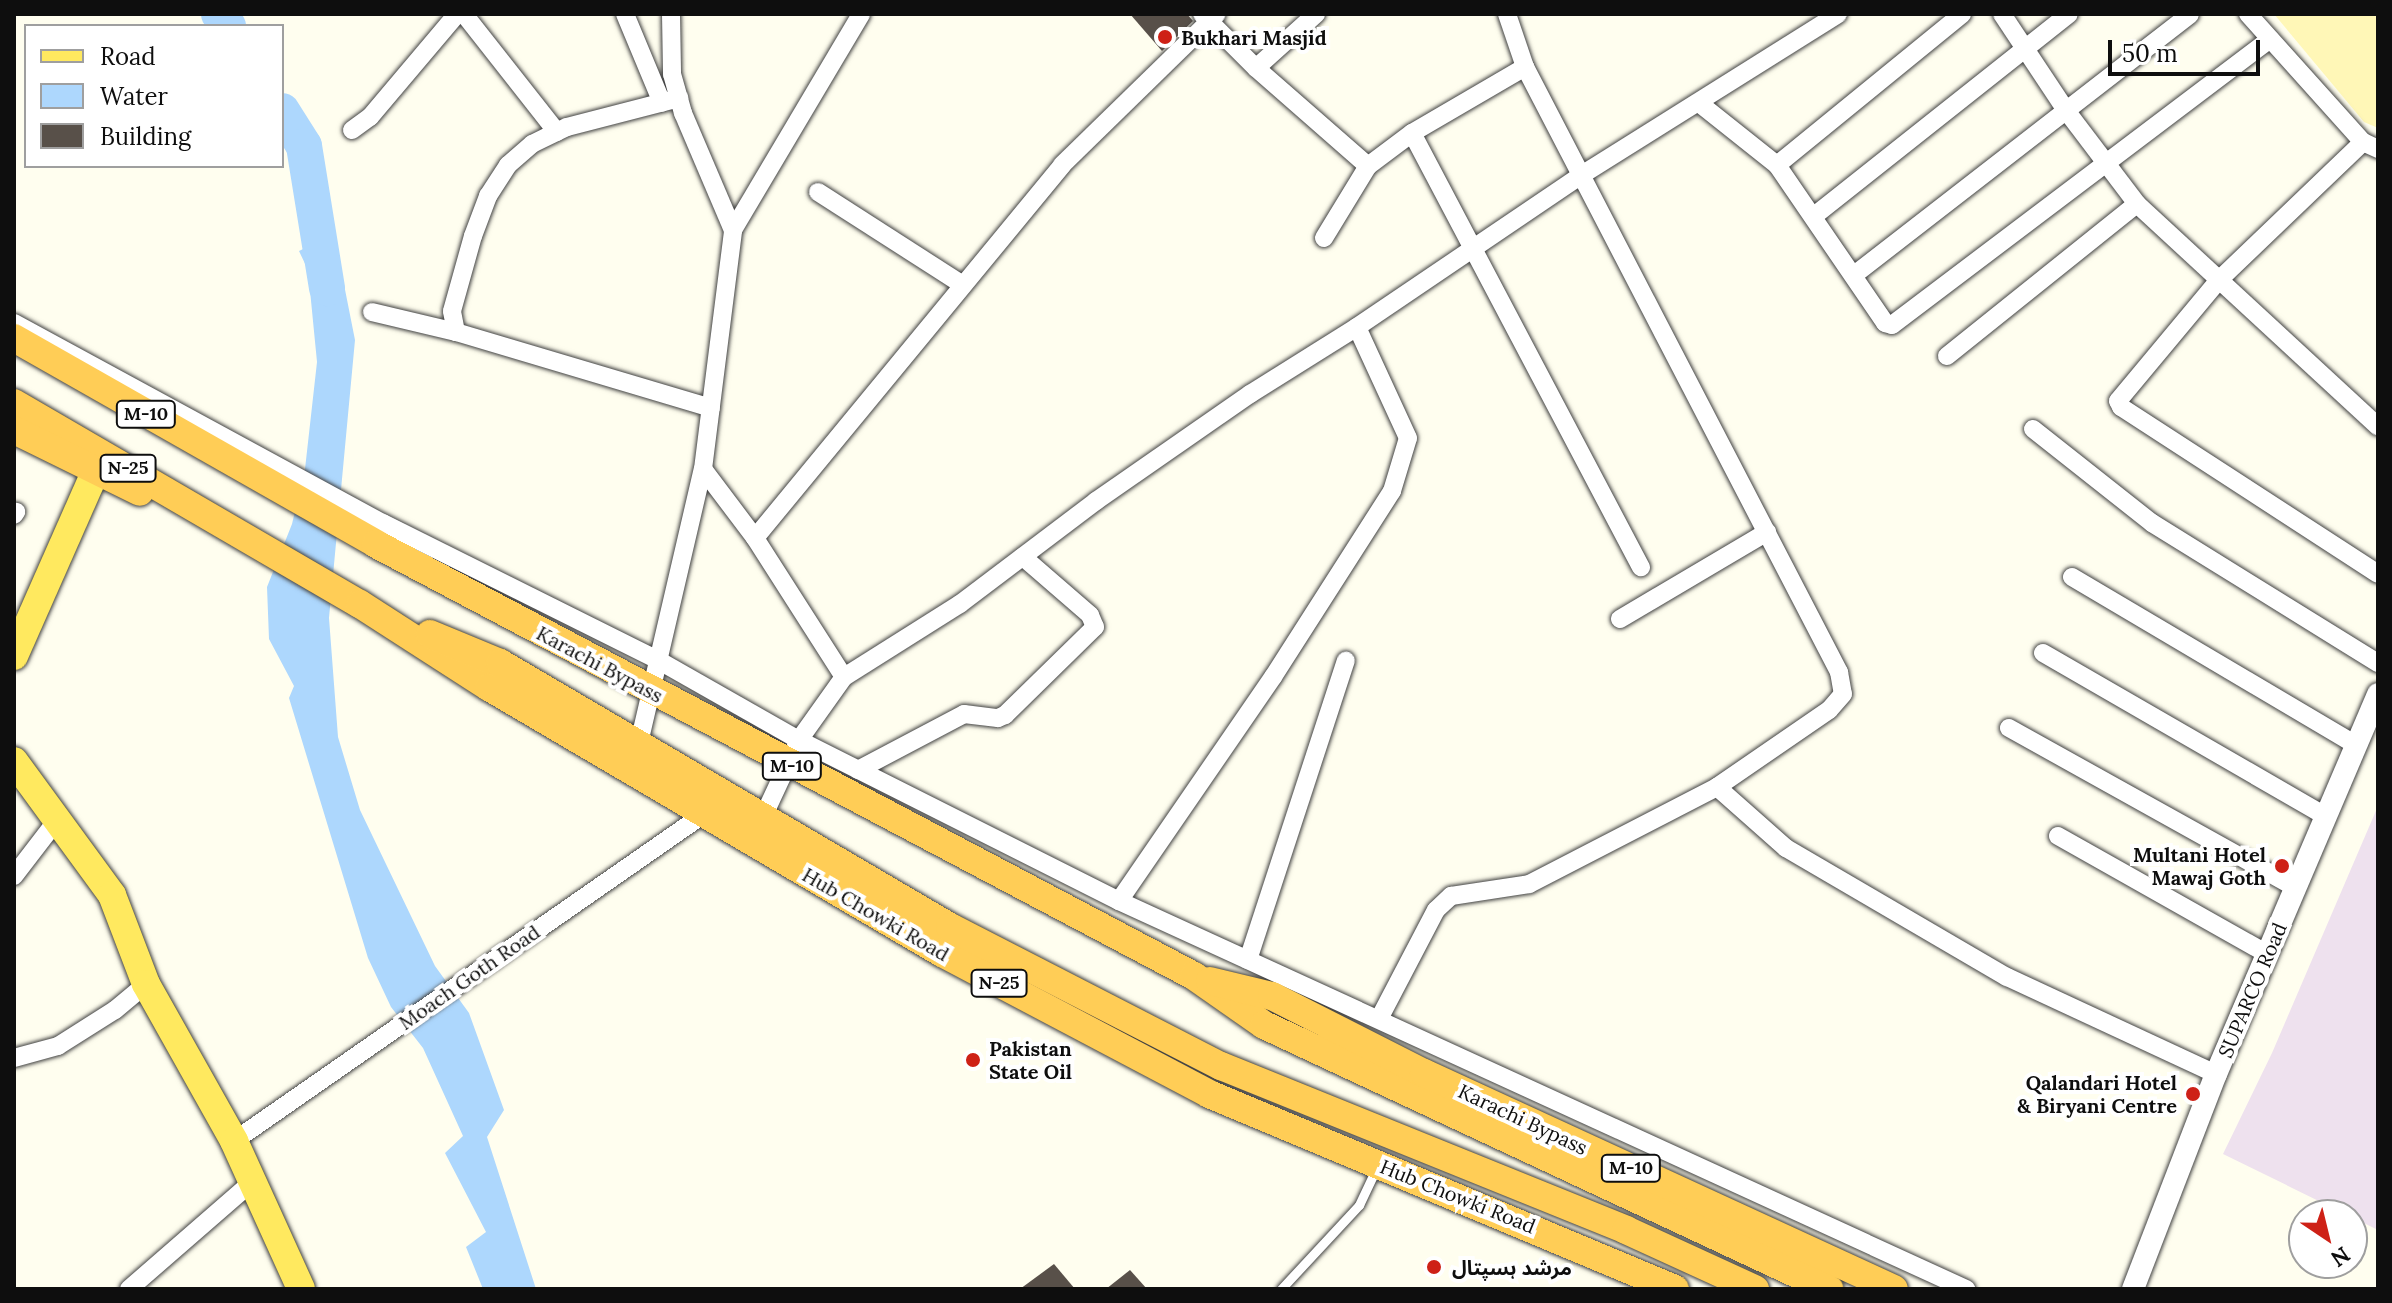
<!DOCTYPE html>
<meta charset="utf-8">
<style>
body{margin:0}
#map{position:relative;width:2392px;height:1303px;overflow:hidden;background:#fffeef;font-family:Lora,"Noto Sans Arabic",serif}
div>[style]{position:absolute}
.industrial>*{inset:0;background:#eee1ee}
.sand>*{inset:0;background:#fff7b7}
.water>*{inset:0;background:#add7fd}
.river>*{height:36px;margin:-18px;padding:0 18px;transform-origin:18px;border-radius:18px;background:#add7fd}
.building>*{inset:0;background:#585049}
.roads{filter:drop-shadow(0 0 2px #414141) drop-shadow(0 0 2px #414141)}
.service>*{height:9px;margin:-4.5px;padding:0 4.5px;transform-origin:4.5px;border-radius:4.5px;background:#fff}
.minor>*{height:18px;margin:-9px;padding:0 9px;transform-origin:9px;border-radius:9px;background:#fff}
.tertiary>*{height:22px;margin:-11px;padding:0 11px;transform-origin:11px;border-radius:11px;background:#fff}
.primary>*{height:28px;margin:-14px;padding:0 14px;transform-origin:14px;border-radius:14px;background:#ffe95f}
.trunk>*{height:28px;margin:-14px;padding:0 14px;transform-origin:14px;border-radius:14px;background:#ffcd56}
.dots>*{width:22px;height:22px;translate:-50% -50%;box-sizing:border-box;border:4px solid #fff;border-radius:50%}
span{translate:-50% -50%;white-space:nowrap;text-align:center;line-height:1.15;-webkit-text-stroke:8px #fff;paint-order:stroke}
.shield-label span{padding:2px 6px;background:#fff;border:2px solid;border-radius:6px;-webkit-text-stroke-width:0}
.shield-label{font-size:18px;color:#0e0e0e;font-weight:700}
.poi-label{font-size:20px;color:#0e0e0e;font-weight:700}
.left{translate:0 -50%;text-align:left}
.right{translate:-100% -50%;text-align:right}
.street-label{font-size:20px;color:#0e0e0e}
.frame{position:absolute;inset:0;border:16px solid #0e0e0e;pointer-events:none}
.legend{position:absolute;left:24px;top:24px;width:260px;height:144px;box-sizing:border-box;background:#fff;border:2px solid #9f9f9f;margin:0;padding:10px 14px;list-style:none;font-size:24px;color:#0e0e0e}
.legend li{display:flex;align-items:center;gap:16px;height:40px}
.legend b{width:40px;border:2px solid #9f9f9f}
.north{position:absolute;left:2288px;top:1199px;width:80px;height:80px;box-sizing:border-box;background:#fff;border:2px solid #9f9f9f;border-radius:50%;rotate:145deg;font-size:22px;font-weight:700;line-height:32px;text-align:center;color:#0e0e0e}
.north::after{content:'';display:block;margin:auto;width:28px;height:36px;background:#ce2116;clip-path:polygon(50% 0,100% 100%,50% 72%,0 100%)}
.scale{position:absolute;left:2108px;top:40px;width:152px;height:36px;box-sizing:border-box;border:4px solid #0e0e0e;border-top:0;padding-left:10px;font-size:24px;line-height:28px;white-space:nowrap;color:#0e0e0e;-webkit-text-stroke:6px #fff;paint-order:stroke}
</style>
<div id="map">
<div class="industrial">
<div style="clip-path:polygon(2378px 806px,2378px 1230px,2223px 1154px,2272px 1053px)"></div>
</div>
<div class="sand">
<div style="clip-path:polygon(2274px 14px,2378px 14px,2378px 128px,2364px 122px)"></div>
</div>
<div class="water">
<div style="clip-path:polygon(334px 234px,355px 340px,329px 618px,338px 737px,360px 810px,435px 966px,469px 1013px,504px 1110px,487px 1137px,536px 1289px,483px 1289px,466px 1247px,486px 1232px,445px 1153px,463px 1136px,423px 1048px,391px 1007px,368px 958px,289px 698px,294px 686px,269px 639px,267px 587px,292px 524px,305px 469px,317px 362px,308px 270px,299px 251px)"></div>
</div>
<div class="river">
<div style="left:219px;top:14px;width:15px;rotate:53deg"></div>
<div style="left:282px;top:111px;width:41px;rotate:57.8deg"></div>
<div style="left:304px;top:146px;width:144px;rotate:80.8deg"></div>
</div>
<div class="building">
<div style="clip-path:polygon(1130px 14px,1187px 14px,1193px 21px,1162px 51px)"></div>
<div style="clip-path:polygon(1054px 1264px,1075px 1289px,1020px 1289px)"></div>
<div style="clip-path:polygon(1130px 1270px,1147px 1289px,1106px 1289px)"></div>
</div>
<div class="roads">
<div class="service">
<div style="left:1281px;top:1289px;width:115px;rotate:-47.1deg"></div>
<div style="left:1359px;top:1205px;width:42px;rotate:-64.7deg"></div>
</div>
<div class="minor">
<div style="left:464px;top:14px;width:150px;rotate:51.8deg"></div>
<div style="left:625px;top:14px;width:96px;rotate:67.4deg"></div>
<div style="left:671px;top:14px;width:60px;rotate:89deg"></div>
<div style="left:672px;top:74px;width:41px;rotate:74.2deg"></div>
<div style="left:683px;top:113px;width:127px;rotate:66.9deg"></div>
<div style="left:1202px;top:14px;width:76px;rotate:45deg"></div>
<div style="left:1256px;top:68px;width:149px;rotate:41.2deg"></div>
<div style="left:1507px;top:14px;width:56px;rotate:71.2deg"></div>
<div style="left:1525px;top:67px;width:682px;rotate:62.57deg"></div>
<div style="left:1839px;top:672px;width:22px;rotate:80deg"></div>
<div style="left:1843px;top:694px;width:21px;rotate:131deg"></div>
<div style="left:1829px;top:710px;width:136px;rotate:145.5deg"></div>
<div style="left:1717px;top:787px;width:92px;rotate:41.5deg"></div>
<div style="left:1786px;top:848px;width:256px;rotate:30.3deg"></div>
<div style="left:2007px;top:977px;width:230px;rotate:24.9deg"></div>
<div style="left:2002px;top:14px;width:114px;rotate:56.4deg"></div>
<div style="left:2065px;top:109px;width:119px;rotate:52.8deg"></div>
<div style="left:2137px;top:204px;width:328px;rotate:42.7deg"></div>
<div style="left:2248px;top:14px;width:172px;rotate:48.1deg"></div>
<div style="left:2363px;top:142px;width:17px;rotate:25deg"></div>
<div style="left:1256px;top:68px;width:81px;rotate:-42deg"></div>
<div style="left:1699px;top:103px;width:100px;rotate:38.5deg"></div>
<div style="left:1777px;top:165px;width:191px;rotate:55.6deg"></div>
<div style="left:1885px;top:323px;width:7px;rotate:16deg"></div>
<div style="left:1892px;top:325px;width:474px;rotate:-37.1deg"></div>
<div style="left:352px;top:130px;width:22px;rotate:-36deg"></div>
<div style="left:370px;top:117px;width:135px;rotate:-49.8deg"></div>
<div style="left:1412px;top:133px;width:491px;rotate:62.2deg"></div>
<div style="left:2363px;top:142px;width:201px;rotate:136.2deg"></div>
<div style="left:2218px;top:281px;width:156px;rotate:129.8deg"></div>
<div style="left:2118px;top:401px;width:7px;rotate:63deg"></div>
<div style="left:2121px;top:407px;width:306px;rotate:33deg"></div>
<div style="left:1777px;top:165px;width:239px;rotate:-39.2deg"></div>
<div style="left:818px;top:192px;width:172px;rotate:32.7deg"></div>
<div style="left:1814px;top:216px;width:325px;rotate:-38.4deg"></div>
<div style="left:1324px;top:238px;width:84px;rotate:-58.6deg"></div>
<div style="left:1368px;top:166px;width:55px;rotate:-36.9deg"></div>
<div style="left:1412px;top:133px;width:131px;rotate:-30.3deg"></div>
<div style="left:1854px;top:275px;width:425px;rotate:-37.8deg"></div>
<div style="left:372px;top:312px;width:86px;rotate:13.4deg"></div>
<div style="left:456px;top:332px;width:266px;rotate:16.6deg"></div>
<div style="left:14px;top:323px;width:420px;rotate:28.5deg"></div>
<div style="left:383px;top:523px;width:307px;rotate:26.5deg"></div>
<div style="left:658px;top:660px;width:162px;rotate:29.6deg"></div>
<div style="left:799px;top:740px;width:358px;rotate:26.7deg"></div>
<div style="left:1119px;top:901px;width:932px;rotate:24.61deg"></div>
<div style="left:456px;top:332px;width:21px;rotate:-101deg"></div>
<div style="left:452px;top:311px;width:78px;rotate:-74.4deg"></div>
<div style="left:473px;top:236px;width:43px;rotate:-69.4deg"></div>
<div style="left:488px;top:196px;width:37px;rotate:-57deg"></div>
<div style="left:508px;top:165px;width:32px;rotate:-41deg"></div>
<div style="left:532px;top:144px;width:39px;rotate:-26deg"></div>
<div style="left:567px;top:127px;width:116px;rotate:-14.5deg"></div>
<div style="left:1947px;top:356px;width:243px;rotate:-38.7deg"></div>
<div style="left:2033px;top:429px;width:152px;rotate:38.3deg"></div>
<div style="left:2152px;top:523px;width:266px;rotate:31.8deg"></div>
<div style="left:703px;top:469px;width:86px;rotate:53deg"></div>
<div style="left:755px;top:538px;width:165px;rotate:57.4deg"></div>
<div style="left:14px;top:515px;width:4px;rotate:-56deg"></div>
<div style="left:755px;top:538px;width:483px;rotate:-50.5deg"></div>
<div style="left:1062px;top:165px;width:216px;rotate:-44.3deg"></div>
<div style="left:2072px;top:577px;width:330px;rotate:30.6deg"></div>
<div style="left:1620px;top:619px;width:171px;rotate:-30.6deg"></div>
<div style="left:2043px;top:653px;width:328px;rotate:30deg"></div>
<div style="left:2009px;top:728px;width:327px;rotate:29.1deg"></div>
<div style="left:639px;top:743px;width:281px;rotate:-76.9deg"></div>
<div style="left:703px;top:469px;width:241px;rotate:-82.8deg"></div>
<div style="left:733px;top:230px;width:251px;rotate:-59.3deg"></div>
<div style="left:858px;top:770px;width:120px;rotate:-27.8deg"></div>
<div style="left:964px;top:714px;width:34px;rotate:7deg"></div>
<div style="left:998px;top:718px;width:8px;rotate:-23deg"></div>
<div style="left:1005px;top:715px;width:126px;rotate:-44.4deg"></div>
<div style="left:1095px;top:627px;width:13px;rotate:-113deg"></div>
<div style="left:1090px;top:615px;width:89px;rotate:-139.1deg"></div>
<div style="left:764px;top:815px;width:83px;rotate:-65deg"></div>
<div style="left:799px;top:740px;width:77px;rotate:-54.5deg"></div>
<div style="left:844px;top:677px;width:137px;rotate:-32.2deg"></div>
<div style="left:960px;top:604px;width:171px;rotate:-37.1deg"></div>
<div style="left:1096px;top:501px;width:188px;rotate:-34.8deg"></div>
<div style="left:1250px;top:394px;width:126px;rotate:-32.1deg"></div>
<div style="left:1357px;top:327px;width:273px;rotate:-34.1deg"></div>
<div style="left:1583px;top:174px;width:301px;rotate:-32.1deg"></div>
<div style="left:2058px;top:836px;width:240px;rotate:29.4deg"></div>
<div style="left:14px;top:876px;width:71px;rotate:-52.5deg"></div>
<div style="left:1119px;top:901px;width:272px;rotate:-55.5deg"></div>
<div style="left:1273px;top:677px;width:221px;rotate:-57.4deg"></div>
<div style="left:1392px;top:491px;width:55px;rotate:-73.2deg"></div>
<div style="left:1408px;top:438px;width:122px;rotate:-114.7deg"></div>
<div style="left:1248px;top:960px;width:315px;rotate:-71.9deg"></div>
<div style="left:1379px;top:1019px;width:123px;rotate:-62.4deg"></div>
<div style="left:1436px;top:910px;width:21px;rotate:-43deg"></div>
<div style="left:1451px;top:896px;width:79px;rotate:-8.7deg"></div>
<div style="left:1529px;top:884px;width:212px;rotate:-27.3deg"></div>
<div style="left:14px;top:1058px;width:46px;rotate:-15.3deg"></div>
<div style="left:58px;top:1046px;width:67px;rotate:-32.3deg"></div>
<div style="left:115px;top:1010px;width:40px;rotate:-40deg"></div>
<div style="left:234px;top:1141px;width:573px;rotate:-34.83deg"></div>
<div style="left:129px;top:1289px;width:163px;rotate:-41deg"></div>
</div>
<div class="tertiary">
<div style="left:2133px;top:1289px;width:230px;rotate:-68.9deg"></div>
<div style="left:2216px;top:1074px;width:413px;rotate:-66.9deg"></div>
</div>
<div class="primary">
<div style="left:14px;top:656px;width:201px;rotate:-66.2deg"></div>
<div style="left:14px;top:761px;width:166px;rotate:53.8deg"></div>
<div style="left:112px;top:895px;width:95px;rotate:69.1deg"></div>
<div style="left:146px;top:984px;width:180px;rotate:60.7deg"></div>
<div style="left:234px;top:1141px;width:162px;rotate:65.6deg"></div>
</div>
<div class="trunk">
<div style="left:14px;top:338px;width:417px;rotate:29.6deg"></div>
<div style="left:376px;top:544px;width:925px;rotate:27.84deg"></div>
<div style="left:1194px;top:976px;width:85px;rotate:35deg"></div>
<div style="left:1264px;top:1025px;width:624px;rotate:25.04deg"></div>
<div style="left:14px;top:403px;width:400px;rotate:30.2deg"></div>
<div style="left:360px;top:604px;width:153px;rotate:32.8deg"></div>
<div style="left:489px;top:687px;width:525px;rotate:30.42deg"></div>
<div style="left:942px;top:953px;width:302px;rotate:27.8deg"></div>
<div style="left:1209px;top:1094px;width:505px;rotate:22.71deg"></div>
<div style="left:14px;top:430px;width:140px;rotate:26.2deg"></div>
<div style="left:430px;top:634px;width:76px;rotate:22.5deg"></div>
<div style="left:500px;top:663px;width:522px;rotate:30.4deg"></div>
<div style="left:950px;top:927px;width:305px;rotate:27.2deg"></div>
<div style="left:1221px;top:1066px;width:437px;rotate:22deg"></div>
<div style="left:1626px;top:1230px;width:142px;rotate:24.6deg"></div>
<div style="left:1210px;top:981px;width:64px;rotate:13.6deg"></div>
<div style="left:1272px;top:996px;width:170px;rotate:26.9deg"></div>
<div style="left:1424px;top:1073px;width:517px;rotate:24.68deg"></div>
</div>
</div>
<div class="dots">
<div style="left:1165px;top:37px;background:#ce2116"></div>
<div style="left:2282px;top:866px;background:#ce2116"></div>
<div style="left:973px;top:1060px;background:#ce2116"></div>
<div style="left:2193px;top:1094px;background:#ce2116"></div>
<div style="left:1434px;top:1267px;background:#ce2116"></div>
</div>
<div class="shield-label">
<span style="left:146px;top:414px">M-10</span>
<span style="left:128px;top:468px">N-25</span>
<span style="left:792px;top:766px">M-10</span>
<span style="left:999px;top:983px">N-25</span>
<span style="left:1631px;top:1168px">M-10</span>
</div>
<div class="poi-label">
<span class="left" style="left:1181px;top:37px">Bukhari Masjid</span>
<span class="right" style="left:2266px;top:866px">Multani Hotel<br>Mawaj Goth</span>
<span class="left" style="left:989px;top:1060px">Pakistan<br>State Oil</span>
<span class="right" style="left:2177px;top:1094px">Qalandari Hotel<br>&amp; Biryani Centre</span>
<span class="left" style="left:1452px;top:1267px">مرشد ہسپتال</span>
</div>
<div class="street-label">
<span style="left:600px;top:664px;rotate:28deg">Karachi Bypass</span>
<span style="left:876px;top:914px;rotate:30deg">Hub Chowki Road</span>
<span style="left:469px;top:977px;rotate:-35deg">Moach Goth Road</span>
<span style="left:2252px;top:990px;rotate:-67deg">SUPARCO Road</span>
<span style="left:1523px;top:1119px;rotate:25deg">Karachi Bypass</span>
<span style="left:1458px;top:1196px;rotate:22deg">Hub Chowki Road</span>
</div>
<div class="frame"></div>
<ul class="legend">
<li><b style="height:10px;background:#ffe95f"></b>Road</li>
<li><b style="height:22px;background:#add7fd"></b>Water</li>
<li><b style="height:22px;background:#585049"></b>Building</li>
</ul>
<div class="north">N</div>
<div class="scale">50 m</div>
</div>
